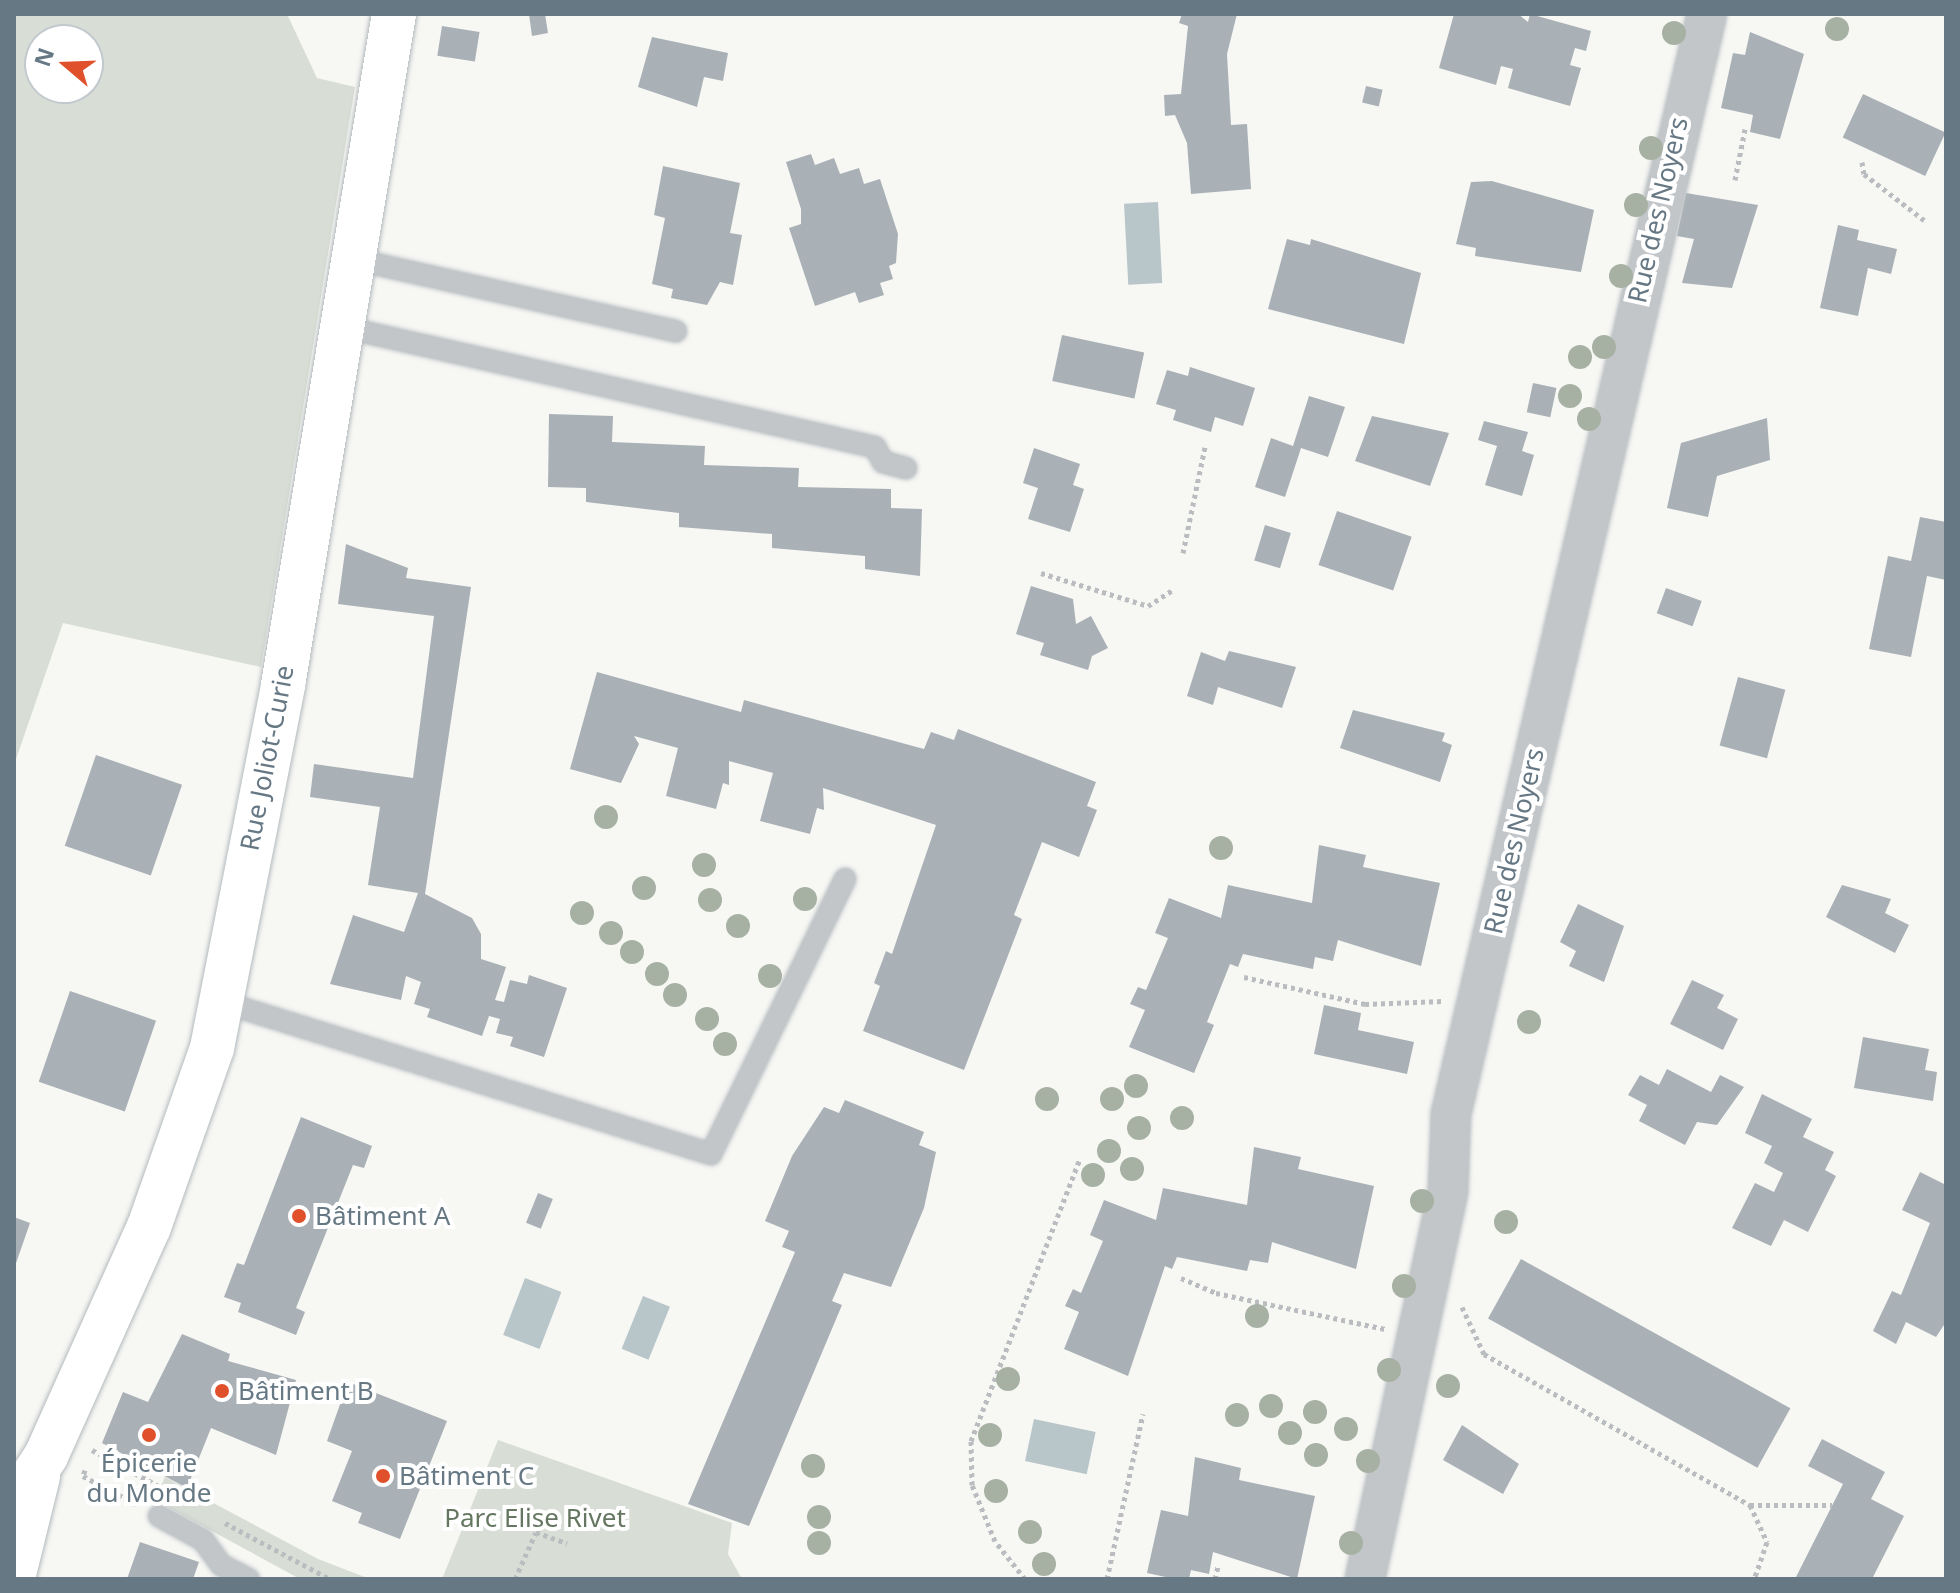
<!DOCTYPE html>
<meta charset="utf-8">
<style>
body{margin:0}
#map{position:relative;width:1960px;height:1593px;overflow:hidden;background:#f7f7f4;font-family:"Noto Sans",sans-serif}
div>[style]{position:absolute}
.green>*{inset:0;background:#d8ded5}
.water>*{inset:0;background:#b8c5c9;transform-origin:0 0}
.building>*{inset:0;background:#a9b1b6;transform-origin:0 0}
.path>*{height:5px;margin-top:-2.5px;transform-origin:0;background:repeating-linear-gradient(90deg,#babdbf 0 4px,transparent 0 8px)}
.roads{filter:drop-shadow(0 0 2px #b4babe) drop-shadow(0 0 2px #b4babe)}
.lane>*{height:20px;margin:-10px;padding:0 10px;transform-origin:10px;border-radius:10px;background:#c2c6c9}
.street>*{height:38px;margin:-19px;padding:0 19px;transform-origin:19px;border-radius:19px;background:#c2c6c9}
.secondary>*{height:44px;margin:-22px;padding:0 22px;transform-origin:22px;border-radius:22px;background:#fff}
.trees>*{width:24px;height:24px;margin:-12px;border-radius:50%;background:#a7b1a3}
.dots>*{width:22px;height:22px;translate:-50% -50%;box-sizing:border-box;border:4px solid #fff;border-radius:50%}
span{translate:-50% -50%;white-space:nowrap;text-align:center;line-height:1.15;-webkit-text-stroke:8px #fff;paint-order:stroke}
.street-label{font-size:26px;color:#667884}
.poi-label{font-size:26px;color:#667884}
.left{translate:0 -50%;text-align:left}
.park-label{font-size:26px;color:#667761}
.frame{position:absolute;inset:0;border:16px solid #667884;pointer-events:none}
.north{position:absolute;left:24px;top:24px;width:80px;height:80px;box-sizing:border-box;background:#fff;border:2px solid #c2c9ce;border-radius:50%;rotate:289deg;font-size:22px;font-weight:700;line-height:32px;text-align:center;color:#667884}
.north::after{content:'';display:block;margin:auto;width:28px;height:36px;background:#e0502a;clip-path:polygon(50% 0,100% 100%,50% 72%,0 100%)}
</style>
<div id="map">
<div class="green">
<div style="clip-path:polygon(evenodd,14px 14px,287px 14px,317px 78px,355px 87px,261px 667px,63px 623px,14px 765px,14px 14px,88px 40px,88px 88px,40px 88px,40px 40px,88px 40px)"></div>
<div style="clip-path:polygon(498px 1440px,732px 1523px,728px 1554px,742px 1579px,442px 1579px)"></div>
<div style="clip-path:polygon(165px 1477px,318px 1559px,370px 1579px,300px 1579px,155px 1500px)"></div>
</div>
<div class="water">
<div style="left:1158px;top:202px;width:81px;height:34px;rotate:87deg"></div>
<div style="left:525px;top:1278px;width:39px;height:61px;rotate:21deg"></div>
<div style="left:643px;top:1296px;width:29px;height:57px;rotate:22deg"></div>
<div style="left:1034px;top:1419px;width:63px;height:43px;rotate:12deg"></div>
</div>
<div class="building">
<div style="clip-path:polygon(529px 14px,545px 14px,548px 33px,532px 36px)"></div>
<div style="clip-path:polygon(1182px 14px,1237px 14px,1227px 54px,1231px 125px,1247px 124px,1251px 189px,1191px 194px,1187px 143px,1175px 115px,1165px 116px,1164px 95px,1181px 94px,1188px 26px,1179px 23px)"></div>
<div style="clip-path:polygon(1454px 14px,1518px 14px,1528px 22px,1530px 14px,1591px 31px,1586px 51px,1575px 48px,1570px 65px,1581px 68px,1570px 106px,1508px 88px,1513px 69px,1501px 66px,1496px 85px,1439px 68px)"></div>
<div style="left:442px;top:26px;width:38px;height:30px;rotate:9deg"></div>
<div style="clip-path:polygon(1750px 32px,1804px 54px,1780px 139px,1750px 132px,1753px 115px,1721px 108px,1733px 53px,1745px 55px)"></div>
<div style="clip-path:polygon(652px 37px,728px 53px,723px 81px,704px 77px,697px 107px,638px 87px)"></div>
<div style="left:1366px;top:86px;width:17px;height:17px;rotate:13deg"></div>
<div style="left:1863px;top:94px;width:91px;height:48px;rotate:25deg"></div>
<div style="clip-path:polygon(811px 154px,815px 165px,834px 158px,840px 174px,859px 168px,864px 184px,880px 179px,898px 234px,896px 263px,889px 266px,893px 279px,880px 283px,884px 295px,859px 303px,855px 292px,815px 306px,789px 228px,801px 224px,801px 209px,786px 162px)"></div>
<div style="clip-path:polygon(663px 166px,740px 183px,730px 233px,742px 235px,733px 285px,720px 282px,707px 305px,671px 298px,673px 289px,652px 284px,665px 218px,654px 215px)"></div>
<div style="clip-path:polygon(1492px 181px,1594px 210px,1581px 272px,1475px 256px,1476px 248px,1456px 244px,1471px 182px)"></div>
<div style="clip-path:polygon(1686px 193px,1758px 205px,1732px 288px,1682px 283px,1694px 239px,1677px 236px)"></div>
<div style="clip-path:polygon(1838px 225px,1859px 230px,1857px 240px,1897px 249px,1891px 274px,1868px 268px,1858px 316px,1820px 308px)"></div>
<div style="clip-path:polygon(1287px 239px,1310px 245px,1311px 239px,1421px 273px,1404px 344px,1268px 309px)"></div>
<div style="left:1062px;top:335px;width:84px;height:47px;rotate:12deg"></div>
<div style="clip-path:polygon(1190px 367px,1255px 388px,1243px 426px,1215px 417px,1211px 432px,1173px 420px,1176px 410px,1156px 404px,1167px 370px,1188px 376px)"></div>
<div style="left:1533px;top:383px;width:24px;height:30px;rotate:12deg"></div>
<div style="clip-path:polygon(1309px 396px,1345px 407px,1328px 457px,1301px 448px,1285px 497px,1255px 487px,1271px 438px,1293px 446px)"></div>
<div style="clip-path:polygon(549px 414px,613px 416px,612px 442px,705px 446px,704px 465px,799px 468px,798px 487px,891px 489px,891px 508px,922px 509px,920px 576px,865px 569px,865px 556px,772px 548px,772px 534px,679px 527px,679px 513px,586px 502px,586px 488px,548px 487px)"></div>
<div style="clip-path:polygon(1372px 416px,1449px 433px,1430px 486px,1355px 461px)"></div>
<div style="clip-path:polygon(1767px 418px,1770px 460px,1717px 476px,1708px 517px,1667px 508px,1681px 443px)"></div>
<div style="clip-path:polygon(1484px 421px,1528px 432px,1522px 451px,1534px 455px,1522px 496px,1485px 485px,1497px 446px,1478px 440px)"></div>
<div style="clip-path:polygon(1034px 448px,1080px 464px,1073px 485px,1084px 489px,1070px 532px,1028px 519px,1038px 488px,1023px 483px)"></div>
<div style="left:1337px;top:511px;width:79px;height:57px;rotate:19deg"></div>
<div style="clip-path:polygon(1920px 517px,1946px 522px,1946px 580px,1927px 576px,1911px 657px,1869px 649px,1888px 556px,1911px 561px)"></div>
<div style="left:1265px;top:525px;width:27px;height:37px;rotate:17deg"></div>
<div style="clip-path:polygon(346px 544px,408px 568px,406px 578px,471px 587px,425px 894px,472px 918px,481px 934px,481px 959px,506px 967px,495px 1000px,504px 1002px,510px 980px,527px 984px,529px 975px,567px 988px,544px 1057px,510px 1046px,513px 1037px,496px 1033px,500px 1019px,489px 1016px,482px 1036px,427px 1017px,430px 1009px,414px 1004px,421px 982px,406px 976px,401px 1000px,330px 984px,353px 915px,404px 932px,418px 893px,368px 885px,380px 807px,310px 797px,314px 764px,413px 778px,434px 616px,338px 604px)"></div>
<div style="clip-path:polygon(1031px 586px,1073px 599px,1076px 624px,1091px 616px,1108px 648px,1092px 656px,1088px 670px,1040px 655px,1044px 643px,1016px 634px)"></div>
<div style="left:1666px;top:588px;width:38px;height:27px;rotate:20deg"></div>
<div style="clip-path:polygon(1229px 651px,1296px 667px,1282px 708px,1218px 687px,1213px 705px,1187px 696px,1201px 652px,1225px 661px)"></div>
<div style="clip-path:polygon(597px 672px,741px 712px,744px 700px,924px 749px,931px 732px,954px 740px,958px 729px,1096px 782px,1087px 806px,1097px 810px,1079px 857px,1042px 842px,1014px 915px,1022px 919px,964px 1070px,863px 1031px,880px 986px,874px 983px,886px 951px,892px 954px,936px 825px,823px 788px,824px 810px,817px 808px,810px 834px,760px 821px,773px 773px,729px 761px,729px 785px,723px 783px,716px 809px,666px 796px,678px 748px,634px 736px,639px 744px,621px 783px,570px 769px)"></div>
<div style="left:1738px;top:677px;width:49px;height:71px;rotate:15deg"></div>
<div style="clip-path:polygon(1353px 710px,1445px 733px,1442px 741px,1452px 745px,1440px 782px,1340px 748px)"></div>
<div style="left:96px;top:755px;width:91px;height:96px;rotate:19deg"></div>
<div style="clip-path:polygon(1319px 845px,1366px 855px,1363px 867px,1440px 883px,1421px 966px,1338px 940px,1333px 961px,1315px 957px,1313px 969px,1243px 954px,1238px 967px,1230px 964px,1207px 1022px,1214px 1025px,1194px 1073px,1129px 1047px,1145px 1010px,1130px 1004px,1138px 987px,1146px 990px,1168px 938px,1155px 933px,1169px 898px,1221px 918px,1228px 885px,1312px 903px)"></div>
<div style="clip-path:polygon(1842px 885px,1891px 899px,1885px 913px,1909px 925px,1895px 953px,1826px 917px)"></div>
<div style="clip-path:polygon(1578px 904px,1624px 926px,1604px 982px,1569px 966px,1576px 951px,1560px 942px)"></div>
<div style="clip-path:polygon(1692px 980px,1724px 995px,1717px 1008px,1738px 1019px,1723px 1050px,1670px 1024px)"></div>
<div style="left:70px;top:991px;width:91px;height:96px;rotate:19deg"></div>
<div style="clip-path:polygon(1324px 1005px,1361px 1013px,1358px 1030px,1414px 1042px,1407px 1074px,1314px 1054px)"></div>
<div style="clip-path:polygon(1863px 1037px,1929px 1049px,1925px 1070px,1937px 1072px,1933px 1101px,1854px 1088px)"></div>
<div style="clip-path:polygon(1667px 1069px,1711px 1092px,1720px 1075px,1744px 1087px,1717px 1125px,1697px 1122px,1685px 1145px,1639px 1121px,1647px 1105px,1628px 1095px,1640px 1075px,1659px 1085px)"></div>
<div style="clip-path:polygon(1762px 1094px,1812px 1119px,1803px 1137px,1834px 1152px,1825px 1170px,1836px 1176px,1808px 1232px,1784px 1220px,1771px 1246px,1732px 1228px,1755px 1183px,1774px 1192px,1783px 1173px,1764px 1163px,1772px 1146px,1745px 1133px)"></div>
<div style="clip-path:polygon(845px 1100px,924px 1132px,919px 1145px,936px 1152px,924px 1208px,891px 1287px,844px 1273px,832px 1301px,842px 1305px,749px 1526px,688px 1504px,795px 1252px,782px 1247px,789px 1231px,765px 1221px,792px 1156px,824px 1107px,839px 1113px)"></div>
<div style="clip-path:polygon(301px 1117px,372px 1146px,364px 1168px,353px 1165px,296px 1308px,305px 1312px,296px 1335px,238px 1312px,241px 1303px,224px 1297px,237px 1263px,244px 1265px)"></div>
<div style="clip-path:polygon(1254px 1147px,1301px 1157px,1298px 1169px,1374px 1186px,1356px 1269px,1272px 1242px,1268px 1263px,1250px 1260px,1247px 1271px,1177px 1257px,1172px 1269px,1165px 1266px,1128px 1376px,1064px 1349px,1079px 1312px,1065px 1306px,1073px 1289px,1081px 1293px,1103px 1241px,1090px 1235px,1104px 1200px,1156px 1220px,1163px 1188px,1247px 1205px)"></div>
<div style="clip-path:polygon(1920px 1172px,1946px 1185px,1946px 1322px,1936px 1337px,1906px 1322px,1896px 1344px,1873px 1331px,1892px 1291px,1901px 1295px,1930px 1223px,1902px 1210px)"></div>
<div style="left:538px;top:1193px;width:16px;height:32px;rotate:22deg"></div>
<div style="clip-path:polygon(14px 1217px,30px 1223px,14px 1269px)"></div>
<div style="left:1521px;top:1259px;width:308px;height:68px;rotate:29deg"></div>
<div style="clip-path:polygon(182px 1334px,230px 1354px,228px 1361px,296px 1380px,276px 1455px,211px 1428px,187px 1488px,102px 1443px,123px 1392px,148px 1402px)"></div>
<div style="clip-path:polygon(348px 1382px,447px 1421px,400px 1539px,358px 1523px,362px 1513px,332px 1501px,352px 1451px,327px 1441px)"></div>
<div style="clip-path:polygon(1462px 1425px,1519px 1464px,1503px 1494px,1443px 1460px)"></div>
<div style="clip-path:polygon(1822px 1439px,1885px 1472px,1871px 1499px,1904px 1516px,1872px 1579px,1795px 1579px,1843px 1484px,1808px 1466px)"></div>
<div style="clip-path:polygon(1195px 1457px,1241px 1468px,1239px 1480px,1315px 1496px,1297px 1579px,1213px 1552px,1209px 1574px,1191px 1570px,1189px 1579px,1175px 1579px,1147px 1573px,1161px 1510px,1188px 1516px)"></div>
<div style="clip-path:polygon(140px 1542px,199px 1562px,193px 1579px,127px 1579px)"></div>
</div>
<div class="path">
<div style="left:1862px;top:162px;width:12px;rotate:81deg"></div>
<div style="left:1864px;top:174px;width:76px;rotate:37.5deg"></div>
<div style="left:1735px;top:180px;width:52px;rotate:-78.9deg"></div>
<div style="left:1183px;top:553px;width:108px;rotate:-78.3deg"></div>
<div style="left:1041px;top:573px;width:112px;rotate:17.1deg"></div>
<div style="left:1148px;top:606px;width:30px;rotate:-33deg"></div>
<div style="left:1244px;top:977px;width:124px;rotate:12.6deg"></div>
<div style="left:1365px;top:1004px;width:78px;rotate:-2.2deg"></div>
<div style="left:1181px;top:1278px;width:38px;rotate:23deg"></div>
<div style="left:1216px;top:1293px;width:173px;rotate:12deg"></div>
<div style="left:1462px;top:1307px;width:52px;rotate:64.9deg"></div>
<div style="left:1484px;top:1354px;width:306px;rotate:29.6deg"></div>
<div style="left:1750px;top:1505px;width:82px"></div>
<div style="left:92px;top:1450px;width:82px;rotate:28.4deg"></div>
<div style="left:85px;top:1470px;width:6px;rotate:108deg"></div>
<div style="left:83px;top:1476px;width:60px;rotate:27.8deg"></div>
<div style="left:1750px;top:1505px;width:41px;rotate:65.3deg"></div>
<div style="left:1767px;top:1542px;width:39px;rotate:109deg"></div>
<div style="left:225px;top:1523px;width:119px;rotate:28.1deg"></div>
<div style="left:515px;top:1579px;width:51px;rotate:-65.9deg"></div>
<div style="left:536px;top:1532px;width:33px;rotate:20deg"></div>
<div style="left:1025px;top:1579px;width:48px;rotate:-128.3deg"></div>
<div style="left:995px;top:1541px;width:61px;rotate:-112.3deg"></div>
<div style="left:972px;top:1485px;width:44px;rotate:-91.3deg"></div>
<div style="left:971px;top:1441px;width:302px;rotate:-68.9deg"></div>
<div style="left:1107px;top:1579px;width:169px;rotate:-77.7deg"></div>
<div style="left:1215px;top:1579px;width:13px;rotate:-77deg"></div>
</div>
<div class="roads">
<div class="lane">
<div style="left:353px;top:259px;width:331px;rotate:12.6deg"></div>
<div style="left:342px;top:327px;width:546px;rotate:12.69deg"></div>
<div style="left:875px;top:447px;width:17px;rotate:62deg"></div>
<div style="left:883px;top:462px;width:24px;rotate:15deg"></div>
<div style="left:222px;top:1002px;width:512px;rotate:17.27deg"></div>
<div style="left:711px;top:1154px;width:306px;rotate:-64deg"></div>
<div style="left:159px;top:1516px;width:50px;rotate:28.6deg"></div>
<div style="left:203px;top:1540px;width:31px;rotate:54deg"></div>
<div style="left:221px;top:1565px;width:31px;rotate:27deg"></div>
</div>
<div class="street">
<div style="left:1365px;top:1579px;width:397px;rotate:-77.9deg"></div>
<div style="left:1448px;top:1191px;width:77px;rotate:-87.8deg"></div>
<div style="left:1451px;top:1114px;width:1129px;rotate:-76.9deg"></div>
</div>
<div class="secondary">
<div style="left:14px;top:1505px;width:59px;rotate:-56.9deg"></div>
<div style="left:46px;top:1456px;width:251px;rotate:-65.8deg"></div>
<div style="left:149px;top:1227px;width:190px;rotate:-70.6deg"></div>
<div style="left:212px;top:1048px;width:370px;rotate:-78.9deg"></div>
<div style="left:283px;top:685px;width:680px;rotate:-80.61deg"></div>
<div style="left:14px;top:1574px;width:101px;rotate:-76.2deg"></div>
</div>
</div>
<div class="trees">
<div style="left:1837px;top:29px"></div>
<div style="left:1674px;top:33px"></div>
<div style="left:1651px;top:148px"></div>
<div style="left:1636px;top:205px"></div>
<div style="left:1621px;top:276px"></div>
<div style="left:1604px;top:347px"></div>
<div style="left:1580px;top:357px"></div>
<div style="left:1570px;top:396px"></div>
<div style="left:1589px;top:419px"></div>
<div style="left:606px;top:817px"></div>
<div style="left:1221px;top:848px"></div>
<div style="left:704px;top:865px"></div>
<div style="left:644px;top:888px"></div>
<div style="left:805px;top:899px"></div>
<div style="left:710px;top:900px"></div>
<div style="left:582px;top:913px"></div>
<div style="left:738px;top:926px"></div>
<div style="left:611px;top:933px"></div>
<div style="left:632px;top:952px"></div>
<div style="left:657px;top:974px"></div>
<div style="left:770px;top:976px"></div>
<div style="left:675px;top:995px"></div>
<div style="left:707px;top:1019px"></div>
<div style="left:1529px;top:1022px"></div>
<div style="left:725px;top:1044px"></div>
<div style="left:1136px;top:1086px"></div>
<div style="left:1047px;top:1099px"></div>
<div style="left:1112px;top:1099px"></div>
<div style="left:1182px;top:1118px"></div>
<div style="left:1139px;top:1128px"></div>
<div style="left:1109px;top:1151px"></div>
<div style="left:1132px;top:1169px"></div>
<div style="left:1093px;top:1175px"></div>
<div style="left:1422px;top:1201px"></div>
<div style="left:1506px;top:1222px"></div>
<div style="left:1404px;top:1286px"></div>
<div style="left:1257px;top:1316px"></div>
<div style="left:1389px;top:1370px"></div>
<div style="left:1008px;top:1379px"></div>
<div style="left:1448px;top:1386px"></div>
<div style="left:1271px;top:1406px"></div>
<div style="left:1315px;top:1412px"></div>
<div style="left:1237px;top:1415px"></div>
<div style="left:1346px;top:1429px"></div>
<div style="left:1290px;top:1433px"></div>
<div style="left:990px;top:1435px"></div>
<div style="left:1316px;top:1455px"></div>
<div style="left:1368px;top:1461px"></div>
<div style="left:813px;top:1466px"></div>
<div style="left:996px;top:1491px"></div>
<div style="left:819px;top:1517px"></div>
<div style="left:1030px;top:1532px"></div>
<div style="left:819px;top:1543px"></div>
<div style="left:1351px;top:1543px"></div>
<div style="left:1044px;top:1564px"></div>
</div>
<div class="dots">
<div style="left:299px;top:1216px;background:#e0502a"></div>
<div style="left:222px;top:1391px;background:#e0502a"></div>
<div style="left:149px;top:1435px;background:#e0502a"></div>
<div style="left:383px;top:1476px;background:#e0502a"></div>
</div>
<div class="street-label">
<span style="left:1658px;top:210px;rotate:-77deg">Rue des Noyers</span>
<span style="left:267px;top:758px;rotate:-79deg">Rue Joliot-Curie</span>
<span style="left:1514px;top:841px;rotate:-77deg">Rue des Noyers</span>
</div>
<div class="poi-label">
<span class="left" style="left:315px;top:1216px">Bâtiment A</span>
<span class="left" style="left:238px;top:1391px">Bâtiment B</span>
<span style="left:149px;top:1478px">Épicerie<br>du Monde</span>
<span class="left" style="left:399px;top:1476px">Bâtiment C</span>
</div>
<div class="park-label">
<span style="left:535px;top:1518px">Parc Elise Rivet</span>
</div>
<div class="frame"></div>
<div class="north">N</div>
</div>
